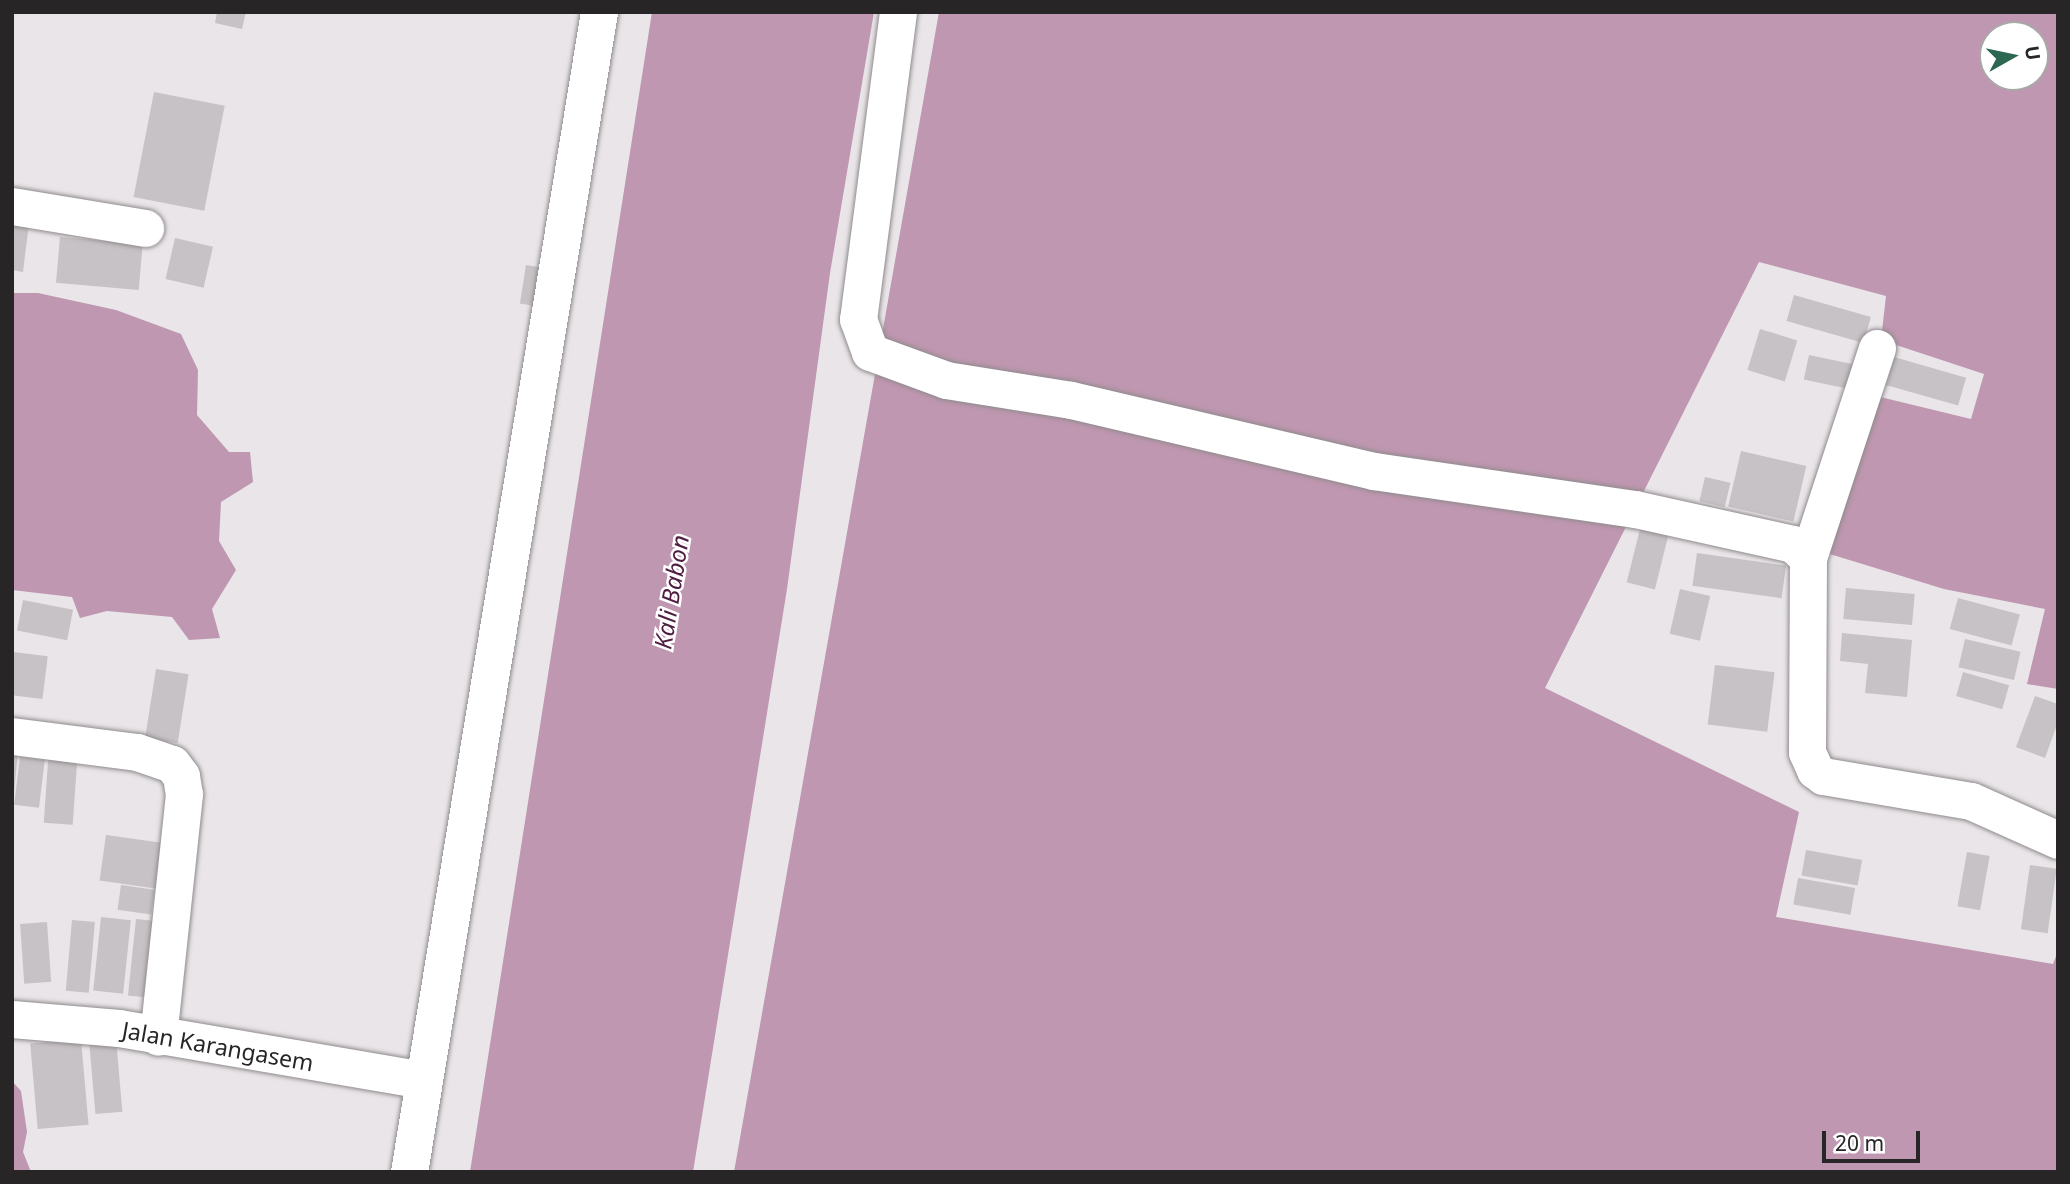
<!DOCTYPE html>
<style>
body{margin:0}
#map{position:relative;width:2070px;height:1184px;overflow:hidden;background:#e9e5e8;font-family:"Noto Sans",sans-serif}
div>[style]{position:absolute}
.water>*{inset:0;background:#bf97b0}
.building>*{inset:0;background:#c7c2c5;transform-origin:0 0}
.roads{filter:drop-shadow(0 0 2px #8f8b8d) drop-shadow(0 0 2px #8f8b8d)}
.street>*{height:37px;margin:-18.5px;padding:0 18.5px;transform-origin:18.5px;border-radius:18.5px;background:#fff}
span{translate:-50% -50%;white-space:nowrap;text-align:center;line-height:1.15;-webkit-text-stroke:5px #fff;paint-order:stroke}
.street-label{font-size:23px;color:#272526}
.water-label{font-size:24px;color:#4f1d41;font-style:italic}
.frame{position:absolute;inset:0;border:14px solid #272526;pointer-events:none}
.north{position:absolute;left:1979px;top:21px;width:70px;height:70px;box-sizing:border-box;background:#fff;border:2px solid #a9a8a8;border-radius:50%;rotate:81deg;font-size:19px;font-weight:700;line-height:28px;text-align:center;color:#272526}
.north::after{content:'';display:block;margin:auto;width:24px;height:32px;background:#2b6751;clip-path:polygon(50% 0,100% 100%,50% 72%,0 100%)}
.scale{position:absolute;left:1822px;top:1131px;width:98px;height:32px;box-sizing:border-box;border:4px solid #272526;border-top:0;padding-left:9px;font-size:21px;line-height:24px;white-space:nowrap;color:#272526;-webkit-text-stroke:5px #fff;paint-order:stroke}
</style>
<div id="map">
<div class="water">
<div style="clip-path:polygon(652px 12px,874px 12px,830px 273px,787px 589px,693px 1172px,470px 1172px)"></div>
<div style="clip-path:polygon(evenodd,939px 12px,2058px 12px,2058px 689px,2027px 684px,2045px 609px,1944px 589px,1820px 551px,1872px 395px,1971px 419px,1984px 374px,1881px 340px,1886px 296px,1759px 262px,1545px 688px,1799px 812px,1776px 917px,2053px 964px,2058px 951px,2058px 1172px,734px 1172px,939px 12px,1993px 35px,2035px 35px,2035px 77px,1993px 77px,1993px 35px)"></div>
<div style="clip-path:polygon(12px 293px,38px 293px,116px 310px,181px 334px,198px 370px,197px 415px,229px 452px,250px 452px,253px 482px,221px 502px,219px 541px,236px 570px,212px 609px,220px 638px,189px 640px,172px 617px,107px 611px,80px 618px,72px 597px,12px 590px)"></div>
<div style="clip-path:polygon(12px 1081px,21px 1091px,27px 1132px,23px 1152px,31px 1172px,12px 1172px)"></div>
</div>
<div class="building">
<div style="clip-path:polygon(217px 12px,246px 12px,242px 29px,215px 23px)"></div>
<div style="left:154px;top:92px;width:72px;height:107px;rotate:11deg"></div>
<div style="clip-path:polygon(12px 213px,30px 215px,23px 272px,12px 270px)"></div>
<div style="left:60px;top:237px;width:83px;height:46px;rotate:5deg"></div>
<div style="left:175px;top:238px;width:39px;height:42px;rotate:13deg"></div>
<div style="left:526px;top:265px;width:25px;height:39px;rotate:9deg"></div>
<div style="left:1794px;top:295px;width:80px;height:27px;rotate:16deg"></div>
<div style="left:1760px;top:329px;width:39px;height:43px;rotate:17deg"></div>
<div style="left:1809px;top:355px;width:45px;height:25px;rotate:12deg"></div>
<div style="left:1894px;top:357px;width:75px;height:29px;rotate:16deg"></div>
<div style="left:1741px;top:451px;width:67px;height:57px;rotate:13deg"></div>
<div style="left:1705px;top:477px;width:26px;height:25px;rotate:13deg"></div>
<div style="left:1640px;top:529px;width:29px;height:55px;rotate:14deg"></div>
<div style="left:1697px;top:553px;width:90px;height:33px;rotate:8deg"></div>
<div style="left:1846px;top:588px;width:69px;height:31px;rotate:5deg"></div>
<div style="left:1680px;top:589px;width:31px;height:46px;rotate:13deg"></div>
<div style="left:1958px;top:598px;width:64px;height:32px;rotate:15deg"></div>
<div style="left:23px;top:600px;width:51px;height:31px;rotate:11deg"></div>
<div style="clip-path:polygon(1842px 633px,1912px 640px,1907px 697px,1865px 693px,1868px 664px,1840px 661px)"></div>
<div style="left:1965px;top:639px;width:57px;height:29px;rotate:13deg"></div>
<div style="left:13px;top:652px;width:35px;height:43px;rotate:7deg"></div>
<div style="left:1715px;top:665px;width:60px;height:60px;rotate:7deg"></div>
<div style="left:156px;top:669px;width:33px;height:70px;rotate:9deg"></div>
<div style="left:1963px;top:672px;width:48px;height:25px;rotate:16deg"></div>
<div style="clip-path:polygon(2035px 696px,2058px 704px,2058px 722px,2045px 758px,2016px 747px)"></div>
<div style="clip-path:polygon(12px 741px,19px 742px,14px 793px,12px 792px)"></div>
<div style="left:49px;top:748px;width:29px;height:75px;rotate:4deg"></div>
<div style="left:20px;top:757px;width:25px;height:48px;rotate:7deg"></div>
<div style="left:106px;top:835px;width:67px;height:46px;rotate:8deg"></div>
<div style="left:1806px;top:850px;width:57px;height:26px;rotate:10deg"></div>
<div style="left:1967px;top:852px;width:23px;height:55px;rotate:10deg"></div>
<div style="left:2030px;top:865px;width:27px;height:65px;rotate:8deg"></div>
<div style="left:1798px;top:878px;width:58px;height:27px;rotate:10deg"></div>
<div style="left:121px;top:885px;width:34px;height:25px;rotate:8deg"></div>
<div style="left:101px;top:917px;width:30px;height:74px;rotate:6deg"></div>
<div style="left:136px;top:919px;width:29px;height:77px;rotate:6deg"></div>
<div style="left:72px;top:920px;width:23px;height:71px;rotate:5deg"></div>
<div style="left:47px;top:922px;width:60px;height:27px;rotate:86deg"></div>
<div style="left:81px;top:1039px;width:86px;height:51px;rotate:85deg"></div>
<div style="left:116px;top:1039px;width:73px;height:27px;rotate:85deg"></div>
</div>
<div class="roads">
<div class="street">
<div style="left:898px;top:12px;width:310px;rotate:97.4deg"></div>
<div style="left:858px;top:319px;width:35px;rotate:70deg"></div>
<div style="left:870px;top:352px;width:81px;rotate:20.2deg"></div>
<div style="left:946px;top:380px;width:127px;rotate:9.1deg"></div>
<div style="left:1071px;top:400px;width:311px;rotate:13.2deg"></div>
<div style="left:1374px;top:471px;width:264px;rotate:8.3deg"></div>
<div style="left:1635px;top:509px;width:162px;rotate:12.5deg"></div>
<div style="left:1793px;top:544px;width:21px;rotate:43deg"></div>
<div style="left:1808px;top:558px;width:194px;rotate:90.3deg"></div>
<div style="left:1807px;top:752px;width:20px;rotate:66deg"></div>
<div style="left:1815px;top:770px;width:10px;rotate:37deg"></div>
<div style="left:1823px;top:776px;width:150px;rotate:9.6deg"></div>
<div style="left:1971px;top:801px;width:95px;rotate:24.1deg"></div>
<div style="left:12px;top:206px;width:135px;rotate:9.4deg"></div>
<div style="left:1808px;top:558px;width:221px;rotate:-71.8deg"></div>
<div style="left:12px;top:736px;width:126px;rotate:7.3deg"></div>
<div style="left:137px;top:752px;width:37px;rotate:19deg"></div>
<div style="left:172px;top:764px;width:15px;rotate:53deg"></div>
<div style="left:181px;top:776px;width:18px;rotate:81deg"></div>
<div style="left:184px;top:794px;width:244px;rotate:96.1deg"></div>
<div style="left:12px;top:1019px;width:107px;rotate:4.8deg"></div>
<div style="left:119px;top:1028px;width:309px;rotate:9.7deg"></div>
<div style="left:409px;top:1172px;width:1175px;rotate:-80.7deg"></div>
</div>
</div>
<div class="street-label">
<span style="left:218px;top:1046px;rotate:10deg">Jalan Karangasem</span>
</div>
<div class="water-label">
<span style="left:671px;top:592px;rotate:-81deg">Kali Babon</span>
</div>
<div class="frame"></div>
<div class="north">U</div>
<div class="scale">20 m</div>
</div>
